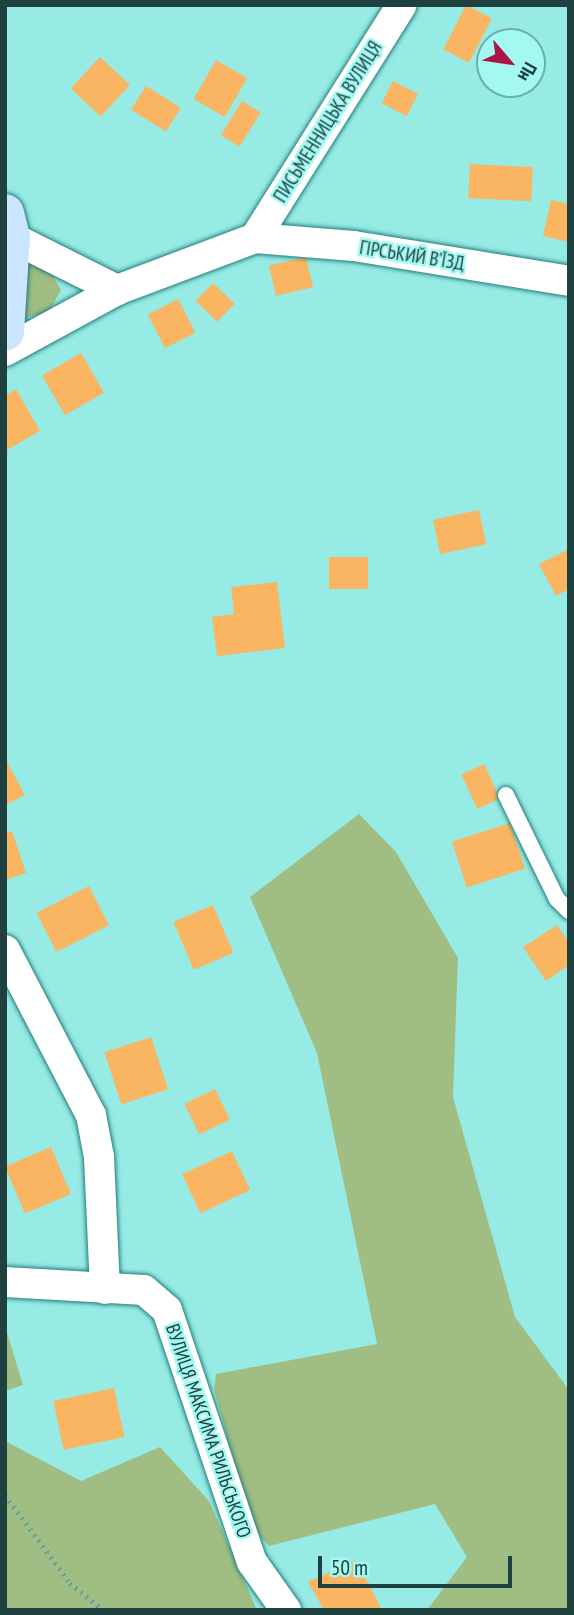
<!DOCTYPE html>
<meta charset="utf-8">
<style>
body{margin:0}
#map{position:relative;width:574px;height:1615px;overflow:hidden;background:#96ebe5;font-family:"PT Sans Narrow",sans-serif}
div>[style]{position:absolute}
.green>*{inset:0;background:#a0be83}
.building>*{inset:0;background:#f9b561;transform-origin:0 0}
.path>*{height:4.5px;margin-top:-2.25px;transform-origin:0;background:repeating-linear-gradient(90deg,#62a19d 0 2px,transparent 0 7px)}
.roads{filter:drop-shadow(0 0 2px #237e7a) drop-shadow(0 0 2px #237e7a)}
.service>*{height:16px;margin:-8px;padding:0 8px;transform-origin:8px;border-radius:8px;background:#fff}
.minor>*{height:30px;margin:-15px;padding:0 15px;transform-origin:15px;border-radius:15px;background:#fff}
.secondary>*{height:38px;margin:-19px;padding:0 19px;transform-origin:19px;border-radius:19px;background:#cce5fe}
span{translate:-50% -50%;white-space:nowrap;text-align:center;line-height:1.15;-webkit-text-stroke:5px #a3f8f2;paint-order:stroke}
.street-label{font-size:19px;color:#1e413f}
.frame{position:absolute;inset:0;border:7px solid #1e413f;pointer-events:none}
.north{position:absolute;left:476px;top:28px;width:70px;height:70px;box-sizing:border-box;background:#a3f8f2;border:2px solid #6eafaa;border-radius:50%;rotate:119deg;font-size:19px;font-weight:700;line-height:28px;text-align:center;color:#1e413f}
.north::after{content:'';display:block;margin:auto;width:24px;height:32px;background:#aa1545;clip-path:polygon(50% 0,100% 100%,50% 72%,0 100%)}
.scale{position:absolute;left:318px;top:1556px;width:194px;height:32px;box-sizing:border-box;border:4px solid #1e413f;border-top:0;padding-left:9px;font-size:21px;line-height:24px;white-space:nowrap;color:#1e413f;-webkit-text-stroke:5px #a3f8f2;paint-order:stroke}
</style>
<div id="map">
<div class="green">
<div style="clip-path:polygon(26px 263px,50px 271px,61px 290px,49px 312px,24px 318px)"></div>
<div style="clip-path:polygon(359px 814px,396px 852px,458px 958px,453px 1097px,515px 1317px,569px 1390px,569px 1610px,427px 1610px,467px 1557px,435px 1504px,269px 1546px,252px 1527px,214px 1389px,216px 1374px,377px 1344px,317px 1053px,250px 897px)"></div>
<div style="clip-path:polygon(5px 1326px,23px 1385px,5px 1391px)"></div>
<div style="clip-path:polygon(5px 1441px,81px 1481px,160px 1447px,209px 1501px,257px 1610px,5px 1610px)"></div>
</div>
<div class="building">
<div style="left:466px;top:5px;width:29px;height:50px;rotate:27deg"></div>
<div style="left:100px;top:57px;width:41px;height:43px;rotate:43deg"></div>
<div style="left:216px;top:60px;width:36px;height:45px;rotate:30deg"></div>
<div style="left:393px;top:81px;width:28px;height:25px;rotate:27deg"></div>
<div style="left:146px;top:86px;width:41px;height:28px;rotate:32deg"></div>
<div style="left:242px;top:101px;width:22px;height:40px;rotate:32deg"></div>
<div style="left:470px;top:164px;width:63px;height:34px;rotate:3deg"></div>
<div style="clip-path:polygon(551px 200px,569px 204px,569px 242px,543px 236px)"></div>
<div style="left:306px;top:257px;width:31px;height:38px;rotate:77deg"></div>
<div style="left:213px;top:283px;width:30px;height:25px;rotate:44deg"></div>
<div style="left:178px;top:299px;width:38px;height:34px;rotate:63deg"></div>
<div style="left:81px;top:353px;width:46px;height:45px;rotate:60deg"></div>
<div style="clip-path:polygon(16px 389px,40px 431px,5px 451px,5px 396px)"></div>
<div style="left:479px;top:510px;width:35px;height:47px;rotate:78deg"></div>
<div style="clip-path:polygon(569px 549px,569px 589px,556px 596px,539px 564px)"></div>
<div style="left:368px;top:557px;width:32px;height:39px;rotate:90deg"></div>
<div style="clip-path:polygon(277px 582px,285px 648px,217px 656px,212px 617px,234px 614px,231px 587px)"></div>
<div style="clip-path:polygon(5px 758px,25px 795px,5px 805px)"></div>
<div style="left:484px;top:764px;width:38px;height:25px;rotate:65deg"></div>
<div style="left:510px;top:823px;width:48px;height:61px;rotate:72deg"></div>
<div style="clip-path:polygon(12px 831px,26px 873px,5px 880px,5px 833px)"></div>
<div style="left:89px;top:886px;width:44px;height:59px;rotate:63deg"></div>
<div style="left:213px;top:905px;width:52px;height:43px;rotate:67deg"></div>
<div style="clip-path:polygon(557px 925px,569px 943px,569px 965px,546px 981px,523px 947px)"></div>
<div style="left:151px;top:1037px;width:55px;height:49px;rotate:72deg"></div>
<div style="left:215px;top:1089px;width:34px;height:34px;rotate:64deg"></div>
<div style="left:51px;top:1147px;width:51px;height:50px;rotate:67deg"></div>
<div style="left:232px;top:1151px;width:43px;height:55px;rotate:65deg"></div>
<div style="left:114px;top:1388px;width:50px;height:62px;rotate:78deg"></div>
<div style="clip-path:polygon(356px 1560px,382px 1610px,324px 1610px,308px 1582px)"></div>
</div>
<div class="path">
<div style="left:5px;top:1495px;width:109px;rotate:53.5deg"></div>
<div style="left:70px;top:1583px;width:43px;rotate:39.3deg"></div>
</div>
<div class="roads">
<div class="service">
<div style="left:506px;top:795px;width:116px;rotate:63.9deg"></div>
<div style="left:557px;top:899px;width:17px;rotate:45deg"></div>
</div>
<div class="minor">
<div style="left:11px;top:237px;width:119px;rotate:26.6deg"></div>
<div style="left:255px;top:238px;width:275px;rotate:-57.8deg"></div>
<div style="left:5px;top:351px;width:128px;rotate:-28.6deg"></div>
<div style="left:117px;top:290px;width:147px;rotate:-20.6deg"></div>
<div style="left:255px;top:238px;width:99px;rotate:4.6deg"></div>
<div style="left:354px;top:246px;width:218px;rotate:9.2deg"></div>
<div style="left:5px;top:950px;width:186px;rotate:62.5deg"></div>
<div style="left:91px;top:1115px;width:43px;rotate:79.2deg"></div>
<div style="left:99px;top:1157px;width:132px;rotate:87.4deg"></div>
<div style="left:5px;top:1282px;width:139px;rotate:3.3deg"></div>
<div style="left:144px;top:1290px;width:30px;rotate:41deg"></div>
<div style="left:167px;top:1310px;width:266px;rotate:71.4deg"></div>
<div style="left:252px;top:1562px;width:59px;rotate:54.7deg"></div>
</div>
<div class="secondary">
<div style="left:5px;top:213px;width:25px;rotate:76deg"></div>
<div style="left:11px;top:237px;width:95px;rotate:93.6deg"></div>
</div>
</div>
<div class="street-label">
<span style="left:328px;top:122px;rotate:-58deg">ПИСЬМЕННИЦЬКА ВУЛИЦЯ</span>
<span style="left:412px;top:256px;rotate:9deg">ГІРСЬКИЙ В’ЇЗД</span>
<span style="left:208px;top:1431px;rotate:71deg">ВУЛИЦЯ МАКСИМА РИЛЬСЬКОГО</span>
</div>
<div class="frame"></div>
<div class="north">Пн</div>
<div class="scale">50 m</div>
</div>
